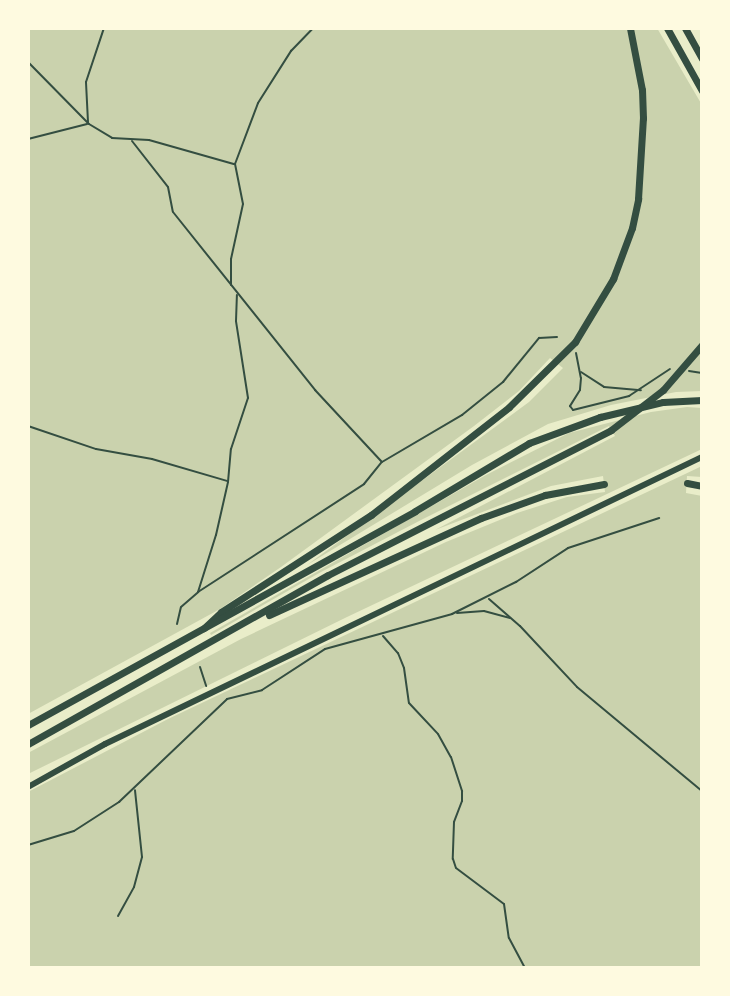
<!DOCTYPE html>
<style>
body{margin:0}
#map{position:relative;width:730px;height:996px;overflow:hidden;background:#e9edc9;font-family:"Archivo Narrow",sans-serif}
div>[style]{position:absolute}
.green>*{inset:0;background:#cad2ad}
.path>*{height:2px;margin:-1px;padding:0 1px;transform-origin:1px;border-radius:1px;background:#344e41}
.primary>*{height:6px;margin:-3px;padding:0 3px;transform-origin:3px;border-radius:3px;background:#344e41}
.motorway>*{height:7px;margin:-3.5px;padding:0 3.5px;transform-origin:3.5px;border-radius:3.5px;background:#344e41}
span{translate:-50% -50%;white-space:nowrap;text-align:center;line-height:1.15;-webkit-text-stroke:5px #fefae0;paint-order:stroke}
.frame{position:absolute;inset:0;border:30px solid #fefae0;pointer-events:none}
</style>
<div id="map">
<div class="green">
<div style="clip-path:polygon(28px 28px,657px 28px,702px 105px,702px 391px,676px 392px,611px 405px,548px 424px,472px 465px,307px 565px,529px 402px,563px 368px,550px 358px,519px 391px,474px 426px,281px 567px,220px 609px,28px 714px)"></div>
<div style="clip-path:polygon(687px 407px,702px 408px,702px 449px,347px 617px,28px 774px,28px 753px,241px 639px,446px 542px,517px 513px,567px 497px,605px 492px,603px 476px,551px 486px,435px 530px,615px 436px,609px 426px,423px 519px,321px 572px,211px 635px,210px 633px,486px 475px,569px 433px,651px 412px)"></div>
<div style="clip-path:polygon(702px 466px,702px 477px,687px 476px,686px 493px,702px 496px,702px 968px,28px 968px,28px 792px,168px 719px)"></div>
</div>
<div class="path">
<div style="left:28px;top:62px;width:87px;rotate:45.5deg"></div>
<div style="left:89px;top:124px;width:27px;rotate:31deg"></div>
<div style="left:112px;top:138px;width:37px;rotate:3deg"></div>
<div style="left:149px;top:140px;width:88px;rotate:15.8deg"></div>
<div style="left:88px;top:122px;width:40px;rotate:-92.9deg"></div>
<div style="left:86px;top:82px;width:57px;rotate:-71.6deg"></div>
<div style="left:28px;top:139px;width:61px;rotate:-14.3deg"></div>
<div style="left:132px;top:141px;width:58px;rotate:52deg"></div>
<div style="left:168px;top:187px;width:25px;rotate:79deg"></div>
<div style="left:173px;top:212px;width:228px;rotate:51.4deg"></div>
<div style="left:315px;top:390px;width:98px;rotate:47.1deg"></div>
<div style="left:231px;top:285px;width:26px;rotate:-90deg"></div>
<div style="left:231px;top:259px;width:56px;rotate:-77.7deg"></div>
<div style="left:243px;top:204px;width:41px;rotate:-101.3deg"></div>
<div style="left:235px;top:164px;width:65px;rotate:-69.3deg"></div>
<div style="left:258px;top:103px;width:62px;rotate:-57.6deg"></div>
<div style="left:291px;top:51px;width:32px;rotate:-46deg"></div>
<div style="left:576px;top:353px;width:25px;rotate:79deg"></div>
<div style="left:581px;top:378px;width:12px;rotate:95deg"></div>
<div style="left:580px;top:390px;width:19px;rotate:122deg"></div>
<div style="left:570px;top:406px;width:5px;rotate:53deg"></div>
<div style="left:573px;top:410px;width:58px;rotate:-14deg"></div>
<div style="left:629px;top:396px;width:49px;rotate:-33.4deg"></div>
<div style="left:689px;top:371px;width:13px;rotate:9deg"></div>
<div style="left:581px;top:372px;width:27px;rotate:33deg"></div>
<div style="left:604px;top:387px;width:37px;rotate:5deg"></div>
<div style="left:28px;top:426px;width:72px;rotate:18.7deg"></div>
<div style="left:96px;top:449px;width:57px;rotate:10.1deg"></div>
<div style="left:152px;top:459px;width:78px;rotate:16.3deg"></div>
<div style="left:198px;top:592px;width:198px;rotate:-33deg"></div>
<div style="left:364px;top:484px;width:28px;rotate:-51deg"></div>
<div style="left:382px;top:462px;width:93px;rotate:-30.4deg"></div>
<div style="left:462px;top:415px;width:53px;rotate:-38.8deg"></div>
<div style="left:503px;top:382px;width:57px;rotate:-50.7deg"></div>
<div style="left:539px;top:338px;width:18px;rotate:-3deg"></div>
<div style="left:489px;top:599px;width:41px;rotate:41.1deg"></div>
<div style="left:520px;top:626px;width:83px;rotate:46.9deg"></div>
<div style="left:577px;top:687px;width:163px;rotate:39.8deg"></div>
<div style="left:457px;top:613px;width:27px;rotate:-4deg"></div>
<div style="left:484px;top:611px;width:27px;rotate:15deg"></div>
<div style="left:177px;top:624px;width:17px;rotate:-77deg"></div>
<div style="left:181px;top:607px;width:23px;rotate:-41deg"></div>
<div style="left:198px;top:592px;width:60px;rotate:-72.5deg"></div>
<div style="left:216px;top:535px;width:54px;rotate:-77.2deg"></div>
<div style="left:228px;top:482px;width:33px;rotate:-85deg"></div>
<div style="left:231px;top:449px;width:54px;rotate:-71.6deg"></div>
<div style="left:248px;top:398px;width:78px;rotate:-98.9deg"></div>
<div style="left:236px;top:321px;width:26px;rotate:-88deg"></div>
<div style="left:383px;top:636px;width:23px;rotate:49deg"></div>
<div style="left:398px;top:653px;width:16px;rotate:68deg"></div>
<div style="left:404px;top:668px;width:35px;rotate:82deg"></div>
<div style="left:409px;top:703px;width:42px;rotate:46.9deg"></div>
<div style="left:438px;top:734px;width:26px;rotate:61deg"></div>
<div style="left:451px;top:757px;width:36px;rotate:72deg"></div>
<div style="left:462px;top:791px;width:10px;rotate:90deg"></div>
<div style="left:462px;top:801px;width:22px;rotate:111deg"></div>
<div style="left:454px;top:822px;width:37px;rotate:92deg"></div>
<div style="left:453px;top:859px;width:9px;rotate:72deg"></div>
<div style="left:456px;top:868px;width:60px;rotate:36.9deg"></div>
<div style="left:504px;top:904px;width:34px;rotate:82deg"></div>
<div style="left:509px;top:938px;width:34px;rotate:62deg"></div>
<div style="left:200px;top:667px;width:20px;rotate:72deg"></div>
<div style="left:28px;top:845px;width:48px;rotate:-16.9deg"></div>
<div style="left:74px;top:831px;width:54px;rotate:-32.8deg"></div>
<div style="left:119px;top:802px;width:149px;rotate:-43.6deg"></div>
<div style="left:227px;top:699px;width:36px;rotate:-14deg"></div>
<div style="left:262px;top:690px;width:75px;rotate:-33.1deg"></div>
<div style="left:325px;top:649px;width:132px;rotate:-15.4deg"></div>
<div style="left:452px;top:614px;width:72px;rotate:-26.6deg"></div>
<div style="left:516px;top:582px;width:62px;rotate:-33.2deg"></div>
<div style="left:568px;top:548px;width:96px;rotate:-18.2deg"></div>
<div style="left:118px;top:916px;width:33px;rotate:-61deg"></div>
<div style="left:134px;top:887px;width:31px;rotate:-75deg"></div>
<div style="left:142px;top:857px;width:67px;rotate:-96deg"></div>
</div>
<div class="primary">
<div style="left:28px;top:787px;width:88px;rotate:-29.2deg"></div>
<div style="left:105px;top:744px;width:662px;rotate:-25.68deg"></div>
</div>
<div class="motorway">
<div style="left:667px;top:28px;width:72px;rotate:60.9deg"></div>
<div style="left:685px;top:28px;width:35px;rotate:61deg"></div>
<div style="left:687px;top:483px;width:15px;rotate:11deg"></div>
<div style="left:269px;top:615px;width:233px;rotate:-24.6deg"></div>
<div style="left:481px;top:518px;width:68px;rotate:-19.8deg"></div>
<div style="left:545px;top:495px;width:60px;rotate:-10.6deg"></div>
<div style="left:204px;top:628px;width:23px;rotate:-43deg"></div>
<div style="left:221px;top:612px;width:179px;rotate:-32.9deg"></div>
<div style="left:371px;top:515px;width:175px;rotate:-38deg"></div>
<div style="left:509px;top:407px;width:93px;rotate:-44.6deg"></div>
<div style="left:575px;top:342px;width:74px;rotate:-58.9deg"></div>
<div style="left:613px;top:279px;width:54px;rotate:-69.6deg"></div>
<div style="left:632px;top:228px;width:30px;rotate:-78deg"></div>
<div style="left:638px;top:199px;width:81px;rotate:-86.5deg"></div>
<div style="left:643px;top:118px;width:28px;rotate:-92deg"></div>
<div style="left:642px;top:90px;width:63px;rotate:-101deg"></div>
<div style="left:28px;top:725px;width:442px;rotate:-28.9deg"></div>
<div style="left:415px;top:511px;width:133px;rotate:-30.8deg"></div>
<div style="left:529px;top:443px;width:76px;rotate:-20.1deg"></div>
<div style="left:600px;top:417px;width:65px;rotate:-13.4deg"></div>
<div style="left:663px;top:402px;width:39px;rotate:-3deg"></div>
<div style="left:28px;top:744px;width:344px;rotate:-29.4deg"></div>
<div style="left:328px;top:575px;width:318px;rotate:-27.1deg"></div>
<div style="left:611px;top:430px;width:66px;rotate:-37.6deg"></div>
<div style="left:663px;top:390px;width:60px;rotate:-49.1deg"></div>
</div>
<div class="frame"></div>
</div>
